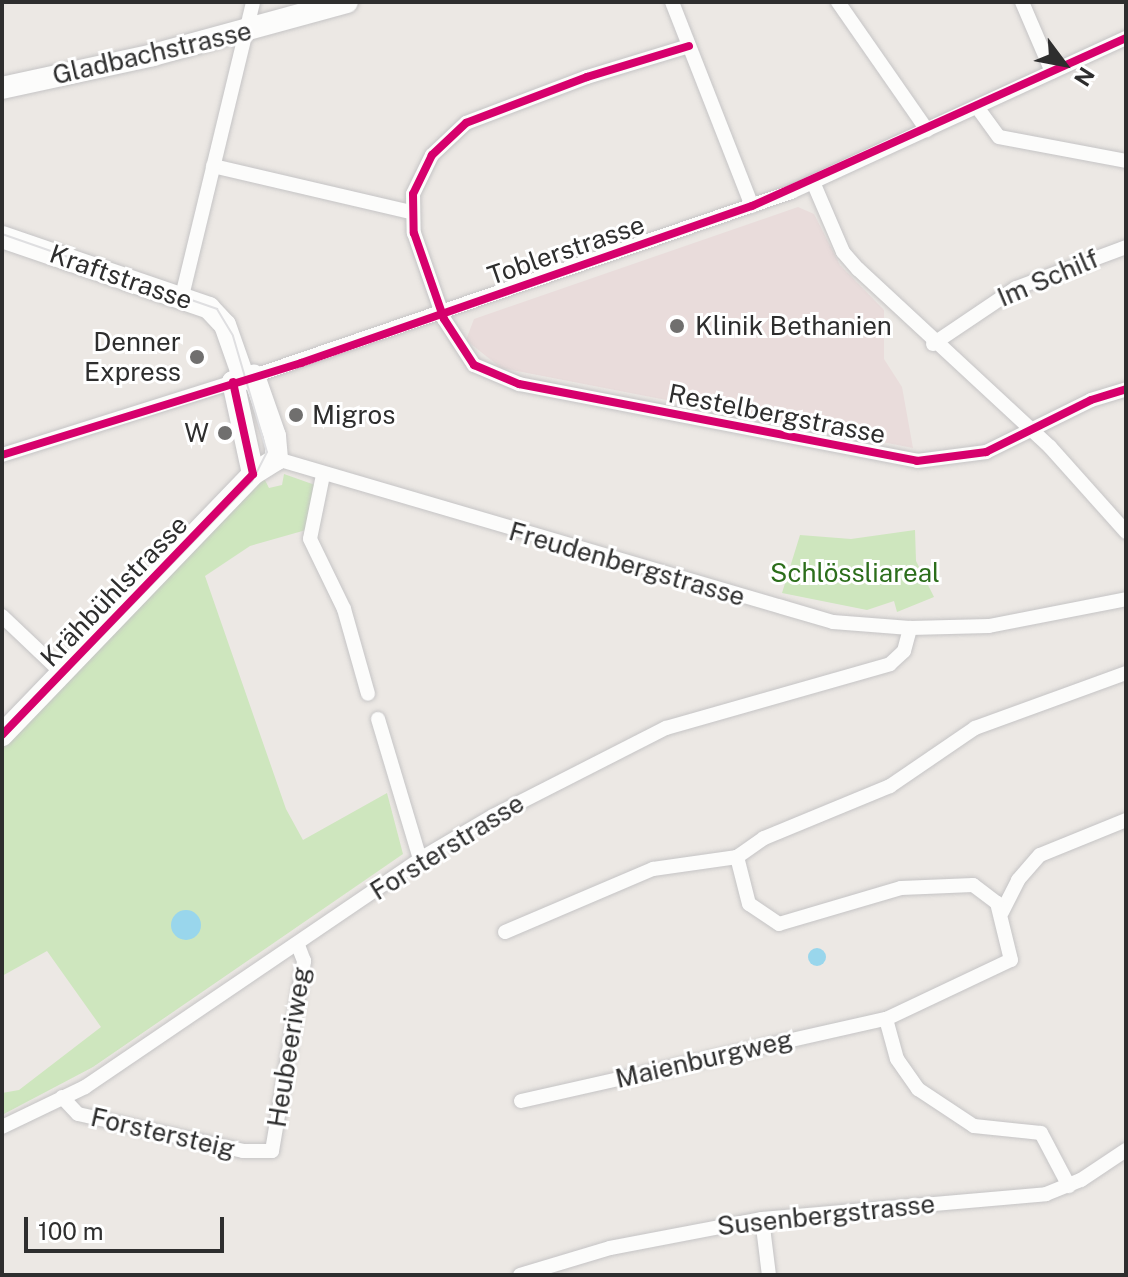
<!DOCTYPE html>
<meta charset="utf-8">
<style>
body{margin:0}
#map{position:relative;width:1128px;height:1277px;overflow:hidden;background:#ece8e4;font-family:"Public Sans",sans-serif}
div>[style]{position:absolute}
.medical>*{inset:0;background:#e9dcdb}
.green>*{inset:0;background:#cee6be}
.water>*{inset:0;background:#99d6ec}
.round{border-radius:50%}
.roads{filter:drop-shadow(0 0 2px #c5c4c5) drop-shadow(0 0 2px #c5c4c5)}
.street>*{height:14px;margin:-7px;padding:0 7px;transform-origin:7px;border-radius:7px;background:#fcfcfb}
.secondary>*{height:22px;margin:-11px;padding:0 11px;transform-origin:11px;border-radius:11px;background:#fcfcfb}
.tram>*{height:2px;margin:-1px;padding:0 1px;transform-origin:1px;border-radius:1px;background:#dfdfe1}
.cycleway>*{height:8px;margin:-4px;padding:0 4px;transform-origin:4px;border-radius:4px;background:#d6006c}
.dots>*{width:22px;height:22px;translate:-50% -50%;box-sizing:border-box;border:4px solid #fff;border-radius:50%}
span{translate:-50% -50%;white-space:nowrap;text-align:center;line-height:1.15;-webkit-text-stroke:6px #fff;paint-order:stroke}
.street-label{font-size:26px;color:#2e2e2e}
.poi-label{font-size:26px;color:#2e2e2e}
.left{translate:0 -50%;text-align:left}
.right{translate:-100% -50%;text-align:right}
.park-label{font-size:26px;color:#2c6e1b}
.frame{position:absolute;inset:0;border:4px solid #2e2e2e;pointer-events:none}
.north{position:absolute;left:1024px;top:24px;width:80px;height:80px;-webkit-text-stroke:6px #fff;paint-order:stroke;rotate:122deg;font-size:22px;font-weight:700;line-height:32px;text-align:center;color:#2e2e2e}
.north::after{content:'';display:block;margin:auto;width:28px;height:36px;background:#2e2e2e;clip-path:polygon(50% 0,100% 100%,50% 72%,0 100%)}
.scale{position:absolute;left:24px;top:1217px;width:200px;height:36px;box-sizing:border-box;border:4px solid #2e2e2e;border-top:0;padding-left:10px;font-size:24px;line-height:28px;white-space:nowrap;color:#2e2e2e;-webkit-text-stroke:6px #fff;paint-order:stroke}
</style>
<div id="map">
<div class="medical">
<div style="clip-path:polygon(798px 207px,814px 214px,840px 265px,884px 310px,884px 359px,902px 387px,913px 448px,501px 368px,466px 340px,474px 319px)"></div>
</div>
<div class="green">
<div style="clip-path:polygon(284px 474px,315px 485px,306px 530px,250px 546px,205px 576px,286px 809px,303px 840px,387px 793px,403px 854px,93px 1067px,2px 1115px,2px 1093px,19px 1090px,101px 1027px,47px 951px,2px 976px,2px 745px,264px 478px,269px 488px,282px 485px)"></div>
<div style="clip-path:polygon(915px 530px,916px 561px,934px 597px,897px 612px,894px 601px,867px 610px,782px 593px,800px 535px,851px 539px)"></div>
</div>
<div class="water">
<div class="round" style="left:171px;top:910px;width:30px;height:30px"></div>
<div class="round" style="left:808px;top:948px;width:18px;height:18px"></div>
</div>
<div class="roads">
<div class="street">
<div style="left:672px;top:2px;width:219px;rotate:68.6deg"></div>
<div style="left:838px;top:2px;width:156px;rotate:55.2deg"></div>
<div style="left:1022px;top:2px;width:76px;rotate:66.8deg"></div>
<div style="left:689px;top:46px;width:107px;rotate:163.1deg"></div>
<div style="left:587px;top:77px;width:129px;rotate:159.2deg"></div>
<div style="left:466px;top:123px;width:47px;rotate:136.7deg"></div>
<div style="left:432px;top:155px;width:43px;rotate:116deg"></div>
<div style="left:413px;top:194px;width:39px;rotate:89deg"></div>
<div style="left:414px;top:233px;width:91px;rotate:70.8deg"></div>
<div style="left:444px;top:319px;width:55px;rotate:56.9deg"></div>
<div style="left:474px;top:365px;width:49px;rotate:22.9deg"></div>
<div style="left:519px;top:384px;width:405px;rotate:10.9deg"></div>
<div style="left:917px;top:461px;width:70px;rotate:-7.4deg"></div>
<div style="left:986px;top:452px;width:117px;rotate:-26.3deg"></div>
<div style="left:1091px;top:400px;width:37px;rotate:-17deg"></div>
<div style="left:977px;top:107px;width:37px;rotate:54deg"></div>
<div style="left:999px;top:137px;width:129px;rotate:10.7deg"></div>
<div style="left:213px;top:166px;width:203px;rotate:13.1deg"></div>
<div style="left:813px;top:182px;width:76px;rotate:66.8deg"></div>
<div style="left:843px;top:252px;width:23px;rotate:49deg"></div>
<div style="left:858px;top:269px;width:262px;rotate:42.8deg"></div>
<div style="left:1050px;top:447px;width:114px;rotate:48.2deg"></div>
<div style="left:182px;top:296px;width:302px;rotate:-76.4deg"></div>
<div style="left:933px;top:344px;width:100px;rotate:-34deg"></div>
<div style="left:1016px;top:288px;width:117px;rotate:-20.4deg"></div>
<div style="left:254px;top:376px;width:568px;rotate:-18.91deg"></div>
<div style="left:791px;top:192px;width:369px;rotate:-24.7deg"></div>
<div style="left:2px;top:455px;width:242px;rotate:-17.5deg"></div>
<div style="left:277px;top:459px;width:579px;rotate:16.34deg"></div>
<div style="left:833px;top:622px;width:77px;rotate:4.5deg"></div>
<div style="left:910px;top:628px;width:79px;rotate:-1.5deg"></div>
<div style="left:989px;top:626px;width:140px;rotate:-11.1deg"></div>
<div style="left:323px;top:475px;width:65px;rotate:101.5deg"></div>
<div style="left:310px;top:539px;width:78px;rotate:64.1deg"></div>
<div style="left:344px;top:609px;width:88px;rotate:74.2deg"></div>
<div style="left:2px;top:616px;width:83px;rotate:43.5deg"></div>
<div style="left:378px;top:719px;width:146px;rotate:73.3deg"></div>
<div style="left:1002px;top:912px;width:36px;rotate:-63deg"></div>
<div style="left:1018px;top:880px;width:33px;rotate:-49deg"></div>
<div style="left:1040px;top:855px;width:93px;rotate:-22.1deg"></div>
<div style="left:505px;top:932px;width:161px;rotate:-23.1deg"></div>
<div style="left:653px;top:869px;width:85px;rotate:-8.1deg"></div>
<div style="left:737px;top:857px;width:33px;rotate:-35deg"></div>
<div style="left:764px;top:838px;width:136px;rotate:-22.4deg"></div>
<div style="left:890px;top:786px;width:103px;rotate:-34.3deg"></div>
<div style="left:975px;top:728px;width:161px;rotate:-20deg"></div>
<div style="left:886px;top:1019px;width:41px;rotate:74.6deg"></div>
<div style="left:897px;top:1059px;width:37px;rotate:55deg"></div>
<div style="left:918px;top:1089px;width:67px;rotate:33.5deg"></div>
<div style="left:974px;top:1126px;width:67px;rotate:6deg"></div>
<div style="left:1041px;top:1133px;width:60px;rotate:62.2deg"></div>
<div style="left:62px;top:1097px;width:23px;rotate:47deg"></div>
<div style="left:78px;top:1114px;width:169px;rotate:12.6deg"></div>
<div style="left:243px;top:1151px;width:29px"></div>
<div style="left:272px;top:1151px;width:193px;rotate:-80.4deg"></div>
<div style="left:304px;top:961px;width:17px;rotate:-111deg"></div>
<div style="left:521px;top:1101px;width:374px;rotate:-12.7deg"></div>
<div style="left:886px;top:1019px;width:138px;rotate:-25.3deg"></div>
<div style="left:1011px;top:960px;width:59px;rotate:-103.8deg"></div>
<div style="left:997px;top:903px;width:30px;rotate:-143deg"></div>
<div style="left:973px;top:885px;width:72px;rotate:177.6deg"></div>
<div style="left:901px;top:888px;width:127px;rotate:163.6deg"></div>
<div style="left:779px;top:924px;width:36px;rotate:-146deg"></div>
<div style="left:749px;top:904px;width:49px;rotate:-104.3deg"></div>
<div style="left:2px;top:1127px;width:92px;rotate:-25.7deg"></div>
<div style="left:85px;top:1087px;width:405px;rotate:-34.2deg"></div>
<div style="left:420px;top:859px;width:85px;rotate:-30.5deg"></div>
<div style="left:493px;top:816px;width:194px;rotate:-27deg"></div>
<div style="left:666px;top:728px;width:233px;rotate:-15.9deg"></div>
<div style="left:890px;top:664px;width:19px;rotate:-43deg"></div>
<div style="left:904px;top:651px;width:24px;rotate:-75deg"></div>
<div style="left:762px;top:1219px;width:56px;rotate:82.9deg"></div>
<div style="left:520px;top:1275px;width:94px;rotate:-16.7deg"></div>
<div style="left:610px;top:1248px;width:155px;rotate:-10.8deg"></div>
<div style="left:762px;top:1219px;width:285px;rotate:-5deg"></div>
<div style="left:1046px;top:1194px;width:38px;rotate:-22deg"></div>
<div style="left:1081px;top:1180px;width:54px;rotate:-33.7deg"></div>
</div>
<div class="secondary">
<div style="left:2px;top:88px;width:155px;rotate:-12.3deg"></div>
<div style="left:153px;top:55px;width:201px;rotate:-15.3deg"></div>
<div style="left:2px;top:237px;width:219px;rotate:18.9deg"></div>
<div style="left:209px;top:308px;width:23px;rotate:47deg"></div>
<div style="left:225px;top:325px;width:57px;rotate:70.6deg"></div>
<div style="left:2px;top:735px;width:362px;rotate:-46.1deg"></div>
<div style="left:253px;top:474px;width:28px;rotate:-32deg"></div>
<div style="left:277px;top:459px;width:23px;rotate:-95deg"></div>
<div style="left:275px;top:436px;width:64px;rotate:-109.3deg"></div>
<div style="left:254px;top:376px;width:22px;rotate:164deg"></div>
<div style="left:233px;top:382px;width:94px;rotate:77.7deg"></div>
</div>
</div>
<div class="tram">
<div style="left:2px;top:234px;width:228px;rotate:19.2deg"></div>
<div style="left:217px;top:309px;width:31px;rotate:59deg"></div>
<div style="left:233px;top:336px;width:121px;rotate:73.7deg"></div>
<div style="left:267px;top:452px;width:33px;rotate:117deg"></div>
<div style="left:252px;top:481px;width:359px;rotate:134.1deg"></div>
</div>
<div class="cycleway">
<div style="left:689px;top:46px;width:107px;rotate:163.1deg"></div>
<div style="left:587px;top:77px;width:129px;rotate:159.2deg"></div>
<div style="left:466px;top:123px;width:47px;rotate:136.7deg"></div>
<div style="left:432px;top:155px;width:43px;rotate:116deg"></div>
<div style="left:413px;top:194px;width:39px;rotate:89deg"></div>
<div style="left:414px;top:233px;width:91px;rotate:70.8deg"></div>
<div style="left:444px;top:319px;width:55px;rotate:56.9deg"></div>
<div style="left:474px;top:365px;width:49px;rotate:22.9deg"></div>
<div style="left:519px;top:384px;width:405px;rotate:10.9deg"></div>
<div style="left:917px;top:461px;width:70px;rotate:-7.4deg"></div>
<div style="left:986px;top:452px;width:117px;rotate:-26.3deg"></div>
<div style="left:1091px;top:400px;width:37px;rotate:-17deg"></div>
<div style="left:2px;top:455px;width:313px;rotate:-17.1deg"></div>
<div style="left:301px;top:363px;width:478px;rotate:-19.2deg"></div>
<div style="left:752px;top:206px;width:410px;rotate:-24.2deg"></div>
<div style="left:2px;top:735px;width:362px;rotate:-46.1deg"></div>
<div style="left:253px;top:474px;width:94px;rotate:-102.3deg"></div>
</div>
<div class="dots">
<div style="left:677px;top:326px;background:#706f6e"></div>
<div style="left:197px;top:357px;background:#706f6e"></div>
<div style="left:296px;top:415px;background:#706f6e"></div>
<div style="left:225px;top:433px;background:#706f6e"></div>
</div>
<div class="street-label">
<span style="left:152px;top:53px;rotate:-13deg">Gladbachstrasse</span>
<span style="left:566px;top:250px;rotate:-19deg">Toblerstrasse</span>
<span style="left:121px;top:277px;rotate:19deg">Kraftstrasse</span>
<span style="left:1048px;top:278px;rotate:-23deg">Im Schilf</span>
<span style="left:777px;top:414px;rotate:11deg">Restelbergstrasse</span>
<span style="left:627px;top:564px;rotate:16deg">Freudenbergstrasse</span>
<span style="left:114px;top:591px;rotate:-46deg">Krähbühlstrasse</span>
<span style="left:447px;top:847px;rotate:-32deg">Forsterstrasse</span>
<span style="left:289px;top:1047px;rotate:-81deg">Heubeeriweg</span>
<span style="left:704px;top:1059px;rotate:-13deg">Maienburgweg</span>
<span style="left:163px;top:1133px;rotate:13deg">Forstersteig</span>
<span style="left:826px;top:1215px;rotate:-6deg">Susenbergstrasse</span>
</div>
<div class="poi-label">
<span class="left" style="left:695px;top:326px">Klinik Bethanien</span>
<span class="right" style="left:181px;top:357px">Denner<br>Express</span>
<span class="left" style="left:312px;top:415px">Migros</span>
<span class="right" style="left:209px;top:433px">W</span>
</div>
<div class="park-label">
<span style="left:855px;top:573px">Schlössliareal</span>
</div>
<div class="frame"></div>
<div class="north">N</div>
<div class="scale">100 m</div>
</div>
